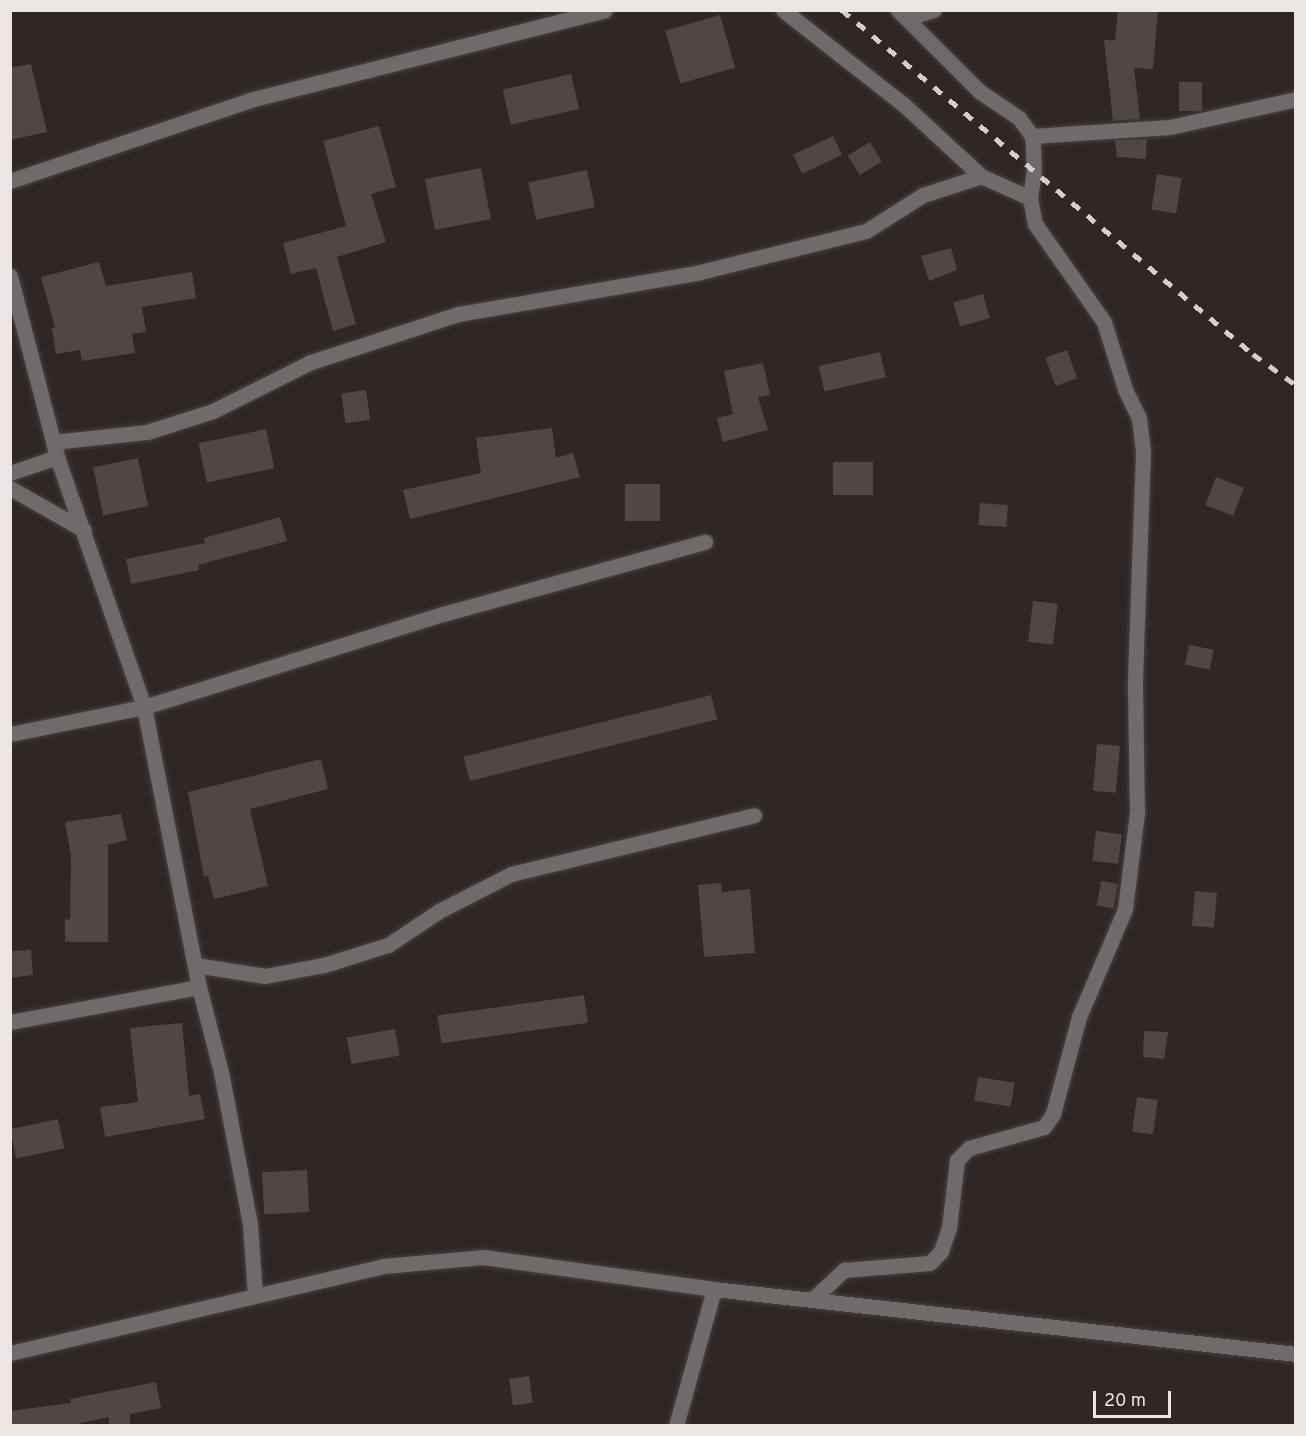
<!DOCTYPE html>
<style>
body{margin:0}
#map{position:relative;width:1306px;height:1436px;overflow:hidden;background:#2e2725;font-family:Overpass,sans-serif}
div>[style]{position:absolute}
.building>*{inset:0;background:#4f4744;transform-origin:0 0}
.roads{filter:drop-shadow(0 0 2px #484240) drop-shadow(0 0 2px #484240)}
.minor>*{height:15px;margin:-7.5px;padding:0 7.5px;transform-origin:7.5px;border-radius:7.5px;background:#6f6b6a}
.rail>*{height:4.5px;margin-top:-2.25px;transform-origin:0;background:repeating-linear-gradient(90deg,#d4cfcd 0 10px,transparent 0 20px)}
span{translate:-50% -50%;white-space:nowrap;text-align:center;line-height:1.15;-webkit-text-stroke:4.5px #2e2725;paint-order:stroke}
.frame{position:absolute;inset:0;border:12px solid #ebe6e4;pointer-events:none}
.scale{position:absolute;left:1093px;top:1391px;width:78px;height:27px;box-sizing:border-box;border:3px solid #ebe6e4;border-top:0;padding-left:8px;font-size:18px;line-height:21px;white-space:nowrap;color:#ebe6e4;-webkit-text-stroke:4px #2e2725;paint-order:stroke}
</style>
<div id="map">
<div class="building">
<div style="clip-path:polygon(1118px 10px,1158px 10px,1153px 69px,1134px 68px,1140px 119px,1113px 121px,1104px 40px,1115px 40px)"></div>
<div style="left:720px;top:15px;width:55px;height:57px;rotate:74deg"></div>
<div style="clip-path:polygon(31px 64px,47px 132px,10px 140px,10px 68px)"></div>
<div style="left:571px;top:74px;width:36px;height:70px;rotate:77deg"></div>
<div style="left:1179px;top:82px;width:23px;height:29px"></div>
<div style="clip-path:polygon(379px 126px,396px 187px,371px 194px,386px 242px,337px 257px,356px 324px,333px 331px,316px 268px,291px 274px,283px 243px,346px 226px,323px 141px)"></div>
<div style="left:833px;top:136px;width:21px;height:44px;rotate:65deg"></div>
<div style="clip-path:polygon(1147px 139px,1146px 159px,1117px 157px,1115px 140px)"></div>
<div style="left:870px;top:142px;width:23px;height:26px;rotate:59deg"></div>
<div style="left:481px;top:168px;width:52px;height:57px;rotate:79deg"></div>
<div style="left:587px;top:170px;width:38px;height:60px;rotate:78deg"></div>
<div style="left:1157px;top:174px;width:25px;height:36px;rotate:9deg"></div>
<div style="clip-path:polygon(951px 248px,957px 270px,929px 281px,921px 256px)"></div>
<div style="clip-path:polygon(99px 262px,106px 286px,192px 272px,196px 298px,142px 307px,146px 332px,132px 334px,135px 353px,82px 361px,80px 350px,56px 354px,52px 328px,55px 327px,41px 277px)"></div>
<div style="left:983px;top:294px;width:25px;height:31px;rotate:74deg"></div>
<div style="left:1067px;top:350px;width:30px;height:23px;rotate:70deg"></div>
<div style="left:880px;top:352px;width:26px;height:63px;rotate:77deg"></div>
<div style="clip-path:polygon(763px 363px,770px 395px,758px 397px,768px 430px,723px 442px,717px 418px,733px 414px,724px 371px)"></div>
<div style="left:366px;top:390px;width:30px;height:25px;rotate:82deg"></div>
<div style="clip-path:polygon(552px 428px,556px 458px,573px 453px,580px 477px,410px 519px,403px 490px,481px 473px,476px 438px)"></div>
<div style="left:266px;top:429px;width:40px;height:69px;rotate:78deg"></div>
<div style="left:138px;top:458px;width:49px;height:46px;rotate:78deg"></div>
<div style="left:873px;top:462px;width:33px;height:40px;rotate:90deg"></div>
<div style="left:1216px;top:477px;width:30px;height:30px;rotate:21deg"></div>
<div style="left:625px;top:484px;width:35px;height:37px"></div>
<div style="left:980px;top:503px;width:28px;height:22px;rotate:4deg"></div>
<div style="clip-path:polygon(280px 517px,287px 541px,198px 565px,199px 570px,131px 584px,126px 559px,205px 543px,204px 538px)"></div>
<div style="left:1033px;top:601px;width:25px;height:41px;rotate:7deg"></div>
<div style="left:1189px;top:645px;width:25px;height:20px;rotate:11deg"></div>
<div style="left:711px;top:695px;width:25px;height:255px;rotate:76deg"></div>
<div style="left:1097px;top:744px;width:23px;height:47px;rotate:5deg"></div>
<div style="clip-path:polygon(321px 759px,328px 789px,250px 809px,268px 886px,214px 899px,208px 876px,204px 877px,188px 792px)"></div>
<div style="clip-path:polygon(121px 814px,127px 840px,108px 845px,108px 942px,65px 942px,65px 919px,70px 920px,71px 856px,65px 822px)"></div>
<div style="left:1096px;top:831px;width:26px;height:30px;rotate:7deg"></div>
<div style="left:1101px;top:881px;width:17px;height:25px;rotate:10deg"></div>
<div style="clip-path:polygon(721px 883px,722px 892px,750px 889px,755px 953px,704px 957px,698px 885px)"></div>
<div style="left:1195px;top:891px;width:22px;height:35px;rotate:5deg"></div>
<div style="clip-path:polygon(31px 950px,33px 975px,10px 978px,10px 951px)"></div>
<div style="left:584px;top:995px;width:28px;height:148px;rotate:82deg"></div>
<div style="clip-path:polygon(182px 1023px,189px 1096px,200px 1094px,205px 1119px,105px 1137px,100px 1107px,138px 1102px,130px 1028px)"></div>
<div style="left:395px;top:1029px;width:27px;height:49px;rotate:80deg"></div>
<div style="clip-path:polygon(1144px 1031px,1168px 1032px,1164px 1059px,1143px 1057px)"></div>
<div style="left:978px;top:1077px;width:37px;height:24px;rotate:9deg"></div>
<div style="left:1137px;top:1097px;width:21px;height:35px;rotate:8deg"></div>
<div style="left:58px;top:1119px;width:30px;height:49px;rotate:78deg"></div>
<div style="left:307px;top:1170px;width:42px;height:45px;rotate:87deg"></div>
<div style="left:529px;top:1376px;width:27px;height:20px;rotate:82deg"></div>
<div style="clip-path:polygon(156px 1382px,161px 1408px,130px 1414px,130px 1425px,109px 1425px,109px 1417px,72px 1425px,10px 1425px,10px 1411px,71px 1403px,70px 1399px)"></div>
</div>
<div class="roads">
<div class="minor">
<div style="left:783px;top:10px;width:152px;rotate:38.1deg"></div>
<div style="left:903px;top:104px;width:106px;rotate:42.7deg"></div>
<div style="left:981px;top:176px;width:54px;rotate:24.2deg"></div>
<div style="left:907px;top:18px;width:28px;rotate:-17deg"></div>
<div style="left:1032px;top:136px;width:138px;rotate:-3.7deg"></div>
<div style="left:1170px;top:127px;width:129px;rotate:-12.5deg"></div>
<div style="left:10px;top:181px;width:253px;rotate:-18.6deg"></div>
<div style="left:250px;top:100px;width:366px;rotate:-14.2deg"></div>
<div style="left:10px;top:276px;width:187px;rotate:75.4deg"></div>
<div style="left:57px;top:457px;width:265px;rotate:70.8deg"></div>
<div style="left:144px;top:707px;width:285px;rotate:78.9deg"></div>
<div style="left:199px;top:987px;width:88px;rotate:75.5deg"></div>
<div style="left:221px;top:1072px;width:155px;rotate:79.2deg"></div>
<div style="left:250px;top:1224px;width:72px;rotate:86deg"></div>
<div style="left:53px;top:442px;width:95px;rotate:-6.1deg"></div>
<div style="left:147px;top:432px;width:69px;rotate:-17.7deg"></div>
<div style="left:213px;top:411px;width:110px;rotate:-26.6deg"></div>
<div style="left:311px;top:362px;width:155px;rotate:-18.1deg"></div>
<div style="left:458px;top:314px;width:242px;rotate:-9.8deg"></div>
<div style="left:696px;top:273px;width:175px;rotate:-13.9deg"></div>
<div style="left:866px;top:231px;width:67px;rotate:-32.3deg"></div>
<div style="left:923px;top:195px;width:61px;rotate:-18.1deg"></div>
<div style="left:10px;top:473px;width:50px;rotate:-18.8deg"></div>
<div style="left:10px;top:488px;width:85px;rotate:29.6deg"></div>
<div style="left:10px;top:734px;width:137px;rotate:-11.4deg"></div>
<div style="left:144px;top:707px;width:313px;rotate:-17.3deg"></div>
<div style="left:443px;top:614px;width:272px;rotate:-15.4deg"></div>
<div style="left:195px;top:965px;width:71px;rotate:8.9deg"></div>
<div style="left:265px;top:976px;width:60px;rotate:-10.6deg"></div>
<div style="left:324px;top:965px;width:67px;rotate:-17.4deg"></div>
<div style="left:388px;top:945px;width:61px;rotate:-33.7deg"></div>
<div style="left:439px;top:911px;width:81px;rotate:-27.2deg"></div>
<div style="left:511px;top:874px;width:250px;rotate:-13.6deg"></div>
<div style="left:10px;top:1022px;width:192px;rotate:-10.5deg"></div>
<div style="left:815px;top:1297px;width:40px;rotate:-43deg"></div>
<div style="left:844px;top:1270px;width:86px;rotate:-4.7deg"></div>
<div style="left:930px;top:1263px;width:16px;rotate:-47deg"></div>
<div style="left:941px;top:1251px;width:24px;rotate:-71deg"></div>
<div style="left:949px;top:1228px;width:68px;rotate:-83.3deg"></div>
<div style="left:957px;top:1160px;width:17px;rotate:-45deg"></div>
<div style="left:969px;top:1148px;width:78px;rotate:-15.6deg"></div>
<div style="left:1044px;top:1127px;width:16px;rotate:-55deg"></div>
<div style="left:1053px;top:1114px;width:100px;rotate:-75deg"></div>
<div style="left:1079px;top:1017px;width:117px;rotate:-66.9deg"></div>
<div style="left:1125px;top:909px;width:97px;rotate:-82.9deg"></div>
<div style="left:1137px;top:813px;width:133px;rotate:-90.9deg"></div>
<div style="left:1135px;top:680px;width:229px;rotate:-88deg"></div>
<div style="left:1143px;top:451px;width:33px;rotate:-97deg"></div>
<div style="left:1139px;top:418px;width:32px;rotate:-116deg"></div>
<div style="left:1125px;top:389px;width:70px;rotate:-107.4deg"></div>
<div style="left:1104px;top:322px;width:120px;rotate:-125.1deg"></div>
<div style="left:1035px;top:224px;width:26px;rotate:-101deg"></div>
<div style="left:1030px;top:198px;width:29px;rotate:-82deg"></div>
<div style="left:1034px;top:169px;width:33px;rotate:-93deg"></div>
<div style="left:1032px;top:136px;width:22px;rotate:-126deg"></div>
<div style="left:1019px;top:118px;width:48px;rotate:-146deg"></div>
<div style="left:979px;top:91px;width:115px;rotate:-135deg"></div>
<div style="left:10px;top:1353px;width:383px;rotate:-13.1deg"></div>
<div style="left:383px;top:1266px;width:100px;rotate:-5.1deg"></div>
<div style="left:483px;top:1257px;width:233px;rotate:7.9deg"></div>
<div style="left:714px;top:1289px;width:586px;rotate:6.37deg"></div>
<div style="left:676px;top:1426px;width:142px;rotate:-74.5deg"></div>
</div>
</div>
<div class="rail">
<div style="left:842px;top:10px;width:536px;rotate:39.93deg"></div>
<div style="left:1253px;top:354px;width:53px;rotate:35.8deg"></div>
</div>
<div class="frame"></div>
<div class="scale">20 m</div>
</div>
